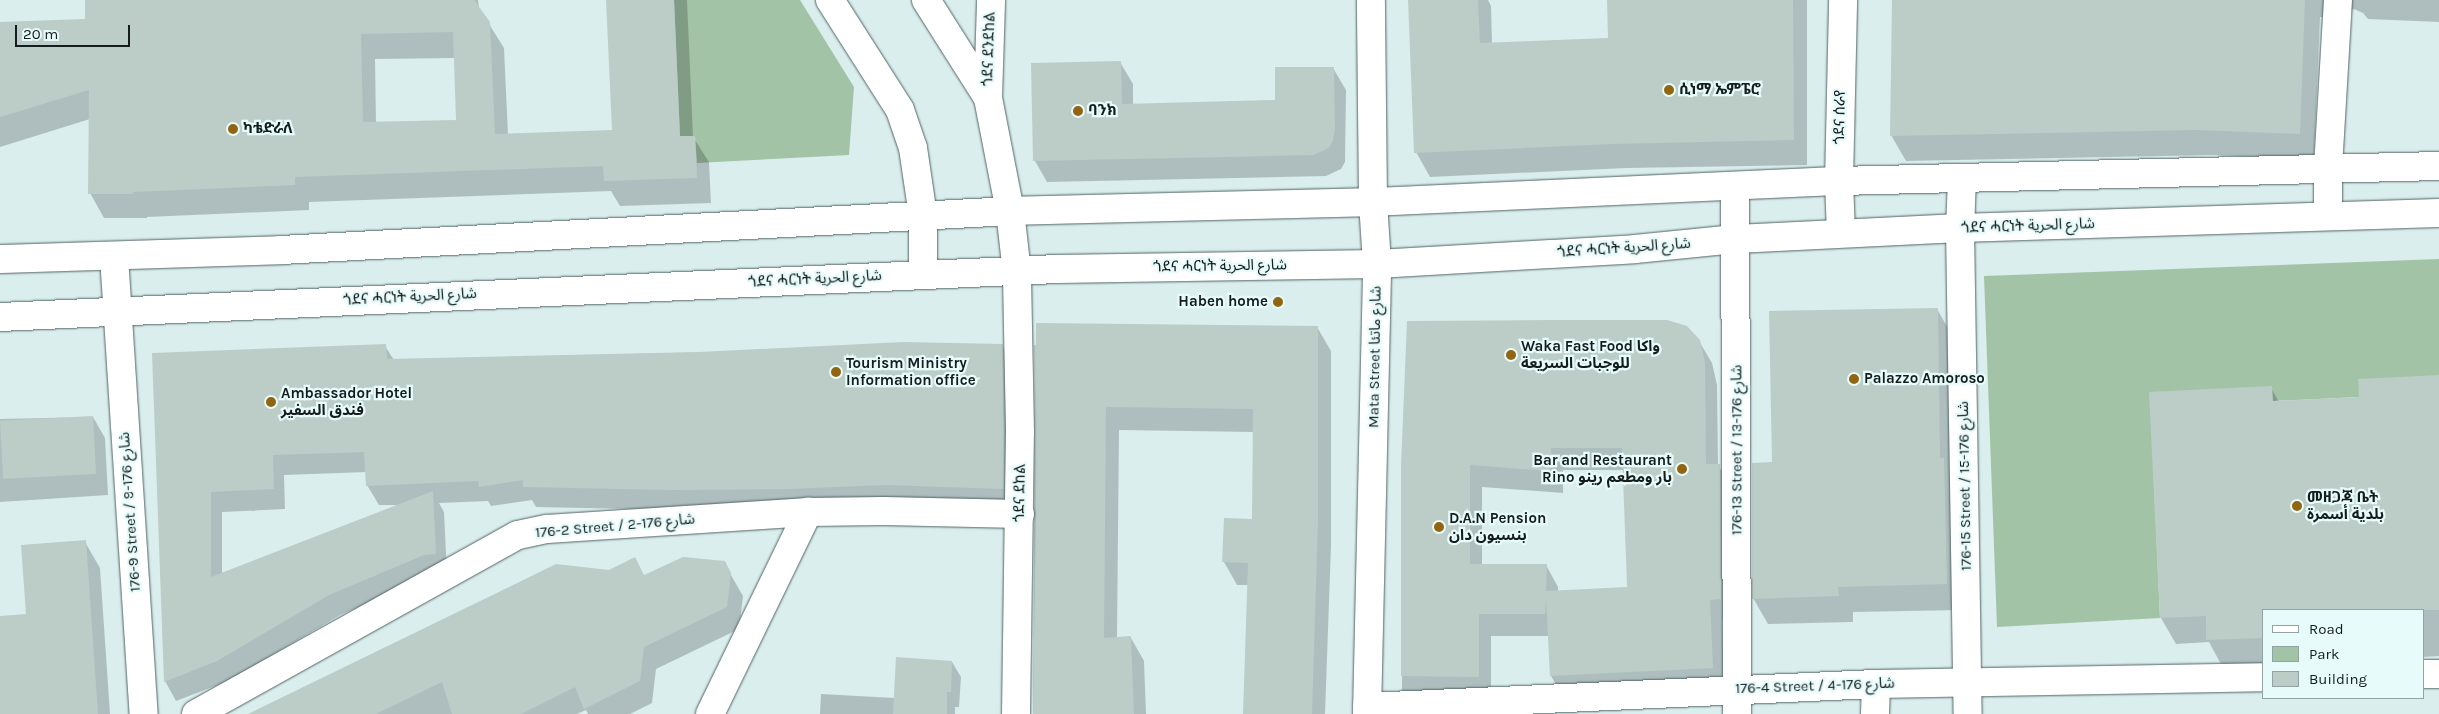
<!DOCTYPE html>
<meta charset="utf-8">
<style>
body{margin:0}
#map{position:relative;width:2439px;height:714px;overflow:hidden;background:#daeeee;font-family:Karla,"Noto Sans Arabic","Noto Sans Ethiopic",sans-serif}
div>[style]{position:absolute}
.green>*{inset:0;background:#a2c3a6}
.shadow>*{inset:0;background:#0003}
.building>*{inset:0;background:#bccdc7;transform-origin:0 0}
.roads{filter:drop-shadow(0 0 1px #526364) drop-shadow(0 0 1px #526364)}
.minor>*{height:28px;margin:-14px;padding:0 14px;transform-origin:14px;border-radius:14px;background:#fff}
.major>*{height:28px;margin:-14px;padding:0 14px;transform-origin:14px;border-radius:14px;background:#fff}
.dots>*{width:14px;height:14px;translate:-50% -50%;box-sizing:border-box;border:2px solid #e7fbfb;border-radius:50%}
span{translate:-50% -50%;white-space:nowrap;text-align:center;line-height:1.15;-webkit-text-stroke:4.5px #e7fbfb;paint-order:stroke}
.street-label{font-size:15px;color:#151c1d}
.poi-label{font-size:15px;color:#151c1d;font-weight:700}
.left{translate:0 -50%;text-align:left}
.right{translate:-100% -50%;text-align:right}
.legend{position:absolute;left:2262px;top:609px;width:162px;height:90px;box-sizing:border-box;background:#e7fbfb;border:1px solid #93a2a2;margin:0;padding:6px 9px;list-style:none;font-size:15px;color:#151c1d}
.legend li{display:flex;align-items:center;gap:10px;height:25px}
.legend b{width:25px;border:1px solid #93a2a2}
.scale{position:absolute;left:15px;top:25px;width:115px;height:22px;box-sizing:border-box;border:2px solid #151c1d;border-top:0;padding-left:6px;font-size:15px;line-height:18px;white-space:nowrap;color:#151c1d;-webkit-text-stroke:4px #e7fbfb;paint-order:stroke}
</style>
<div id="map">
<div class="green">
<div style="clip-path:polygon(674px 0,800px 0,854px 87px,849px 155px,697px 163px,695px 136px,680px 136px)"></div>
<div style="clip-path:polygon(2439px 259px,2439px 375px,2359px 397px,2273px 401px,2150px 392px,2160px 618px,1997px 627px,1984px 276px)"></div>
</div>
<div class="shadow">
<div style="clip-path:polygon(evenodd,86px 0,478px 0,479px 8px,504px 48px,508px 135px,614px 131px,607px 0,687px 0,693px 137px,709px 162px,711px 203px,620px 206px,611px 191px,309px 202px,309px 210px,147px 217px,147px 218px,104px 218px,90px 193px,90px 119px,0 147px,0 23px,86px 20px,86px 0,455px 58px,457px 122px,376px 123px,375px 59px,455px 58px)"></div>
<div style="clip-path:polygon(1409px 0,1488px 0,1491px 6px,1492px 44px,1609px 39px,1608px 0,1807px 0,1807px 165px,1627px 168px,1430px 177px,1416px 152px)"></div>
<div style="clip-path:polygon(1893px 0,2439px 0,2439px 22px,2368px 19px,2363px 13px,2354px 9px,2345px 12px,2339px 18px,2320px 17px,2314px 159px,2212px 155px,1906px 161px,1891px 135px)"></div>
<div style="clip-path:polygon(1120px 62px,1133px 84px,1133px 105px,1277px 101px,1333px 68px,1346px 90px,1345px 162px,1341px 169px,1326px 176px,1047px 182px,1035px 161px)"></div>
<div style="clip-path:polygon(1937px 309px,1952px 335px,1961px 610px,1853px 612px,1853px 622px,1768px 624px,1753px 598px,1773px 464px)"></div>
<div style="clip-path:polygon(1317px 327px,1331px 351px,1331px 546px,1325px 714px,1244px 714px,1249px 585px,1237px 585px,1224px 562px,1253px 520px,1254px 432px,1119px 430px,1117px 638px,1131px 638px,1144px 661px,1146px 714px,1033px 714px,1035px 346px)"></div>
<div style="clip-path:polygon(evenodd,1699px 341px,1712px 363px,1717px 385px,1718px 465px,1732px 487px,1733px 621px,1722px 621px,1725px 690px,1564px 698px,1551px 676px,1549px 636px,1491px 636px,1491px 698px,1415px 711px,1402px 690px,1403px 465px,1699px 341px,1563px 470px,1624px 470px,1628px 589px,1558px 592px,1558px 587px,1546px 565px,1482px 565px,1482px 487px,1563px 493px,1563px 470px)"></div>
<div style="clip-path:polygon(evenodd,1002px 345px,1014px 366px,1014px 509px,685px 510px,536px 507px,532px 500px,491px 506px,488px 501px,439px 503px,444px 512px,447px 574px,436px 574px,340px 615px,228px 681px,176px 701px,165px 681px,153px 354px,385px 346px,394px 360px,1002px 345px,367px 472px,367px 485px,379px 505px,400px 505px,222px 575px,222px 512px,285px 509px,284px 475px,367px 472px)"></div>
<div style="clip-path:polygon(2439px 377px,2439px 656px,2423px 657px,2423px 610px,2263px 610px,2263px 664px,2222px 666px,2209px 642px,2176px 644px,2161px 618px,2271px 388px,2279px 402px,2361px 398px)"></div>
<div style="clip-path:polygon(93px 417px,105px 438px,108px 495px,0 502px,0 419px)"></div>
<div style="clip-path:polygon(85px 542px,100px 568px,110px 714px,0 714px,0 617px,27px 615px)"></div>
<div style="clip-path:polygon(724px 563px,743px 596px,739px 629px,656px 669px,652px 703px,630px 714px,588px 714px,586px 710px,577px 714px,251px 714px,645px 576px)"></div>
<div style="clip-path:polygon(952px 662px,961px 677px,959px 707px,955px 707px,955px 714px,820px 714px,821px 694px,895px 698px)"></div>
</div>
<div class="building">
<div style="clip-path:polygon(evenodd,85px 0,474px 0,490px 22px,495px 134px,612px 130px,606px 0,674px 0,680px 136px,695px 136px,697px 178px,604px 181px,603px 166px,295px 177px,295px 185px,133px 192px,133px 194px,88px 194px,89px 90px,0 117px,0 22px,85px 19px,85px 0,453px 32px,456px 120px,363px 122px,361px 34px,453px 32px)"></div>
<div style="clip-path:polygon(1408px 0,1478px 0,1480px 43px,1608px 38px,1607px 0,1793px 0,1794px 140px,1612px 144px,1414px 153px)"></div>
<div style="clip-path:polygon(1892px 0,2305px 0,2300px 134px,2196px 130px,1890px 136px)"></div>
<div style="clip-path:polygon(1121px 61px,1122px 104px,1275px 100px,1275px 67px,1334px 67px,1335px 129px,1333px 140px,1329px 148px,1313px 155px,1033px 161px,1031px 63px)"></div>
<div style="clip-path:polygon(1938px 308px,1940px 458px,1944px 458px,1947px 584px,1838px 587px,1839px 596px,1752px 599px,1752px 463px,1772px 462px,1769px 311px)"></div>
<div style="clip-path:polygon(evenodd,1550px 320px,1667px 320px,1687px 326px,1700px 340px,1705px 362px,1706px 464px,1720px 464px,1721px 599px,1710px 600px,1713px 668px,1550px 676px,1546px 599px,1545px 614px,1479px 614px,1479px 677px,1401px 676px,1401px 465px,1407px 321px,1550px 320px,1551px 448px,1622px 448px,1627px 587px,1546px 591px,1547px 564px,1470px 564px,1470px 465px,1551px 471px,1551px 448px)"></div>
<div style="clip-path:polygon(1036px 323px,1318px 326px,1318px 521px,1312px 714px,1243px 714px,1248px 563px,1222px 562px,1224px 518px,1252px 519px,1253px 409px,1106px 407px,1104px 638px,1131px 636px,1134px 714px,1033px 714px,1036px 514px,1034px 345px,1036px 345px)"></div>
<div style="clip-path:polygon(903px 342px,1003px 344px,1004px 489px,886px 485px,788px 489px,673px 490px,523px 487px,523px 480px,479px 487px,478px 481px,366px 486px,364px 452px,273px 455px,274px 489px,211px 492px,211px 577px,433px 491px,436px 554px,424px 555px,329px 595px,217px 661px,164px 682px,152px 353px,386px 344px,387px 359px,699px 352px)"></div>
<div style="clip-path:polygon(2439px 375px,2439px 610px,2263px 610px,2263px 638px,2206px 640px,2206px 616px,2160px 618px,2149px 392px,2272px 386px,2273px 401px,2359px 397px,2358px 379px)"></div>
<div style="left:93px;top:416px;width:58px;height:93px;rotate:87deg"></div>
<div style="clip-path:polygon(86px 540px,98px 714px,0 714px,0 616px,26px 614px,21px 545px)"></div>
<div style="clip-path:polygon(635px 557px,644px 575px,683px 557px,725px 561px,731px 573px,727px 607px,644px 647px,640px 681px,584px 709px,575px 687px,521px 714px,452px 714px,442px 682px,376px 714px,248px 714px,556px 564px,609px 570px)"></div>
<div style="clip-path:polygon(896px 657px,952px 661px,951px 692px,947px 692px,947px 714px,893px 714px)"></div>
</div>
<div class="roads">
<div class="minor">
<div style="left:988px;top:98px;width:98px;rotate:-88.2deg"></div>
<div style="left:1962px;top:179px;width:49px;rotate:92.3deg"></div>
<div style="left:1960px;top:228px;width:486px;rotate:89.1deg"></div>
<div style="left:1735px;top:186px;width:528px;rotate:89.78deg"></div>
<div style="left:2328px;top:216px;width:48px;rotate:-90deg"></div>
<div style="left:2328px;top:168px;width:168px;rotate:-86.6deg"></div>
<div style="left:1841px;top:233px;width:52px;rotate:-92.2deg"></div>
<div style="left:1839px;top:181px;width:181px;rotate:-88.7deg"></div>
<div style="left:114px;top:256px;width:459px;rotate:86.3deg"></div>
<div style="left:2423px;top:674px;width:16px"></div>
<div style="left:1367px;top:707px;width:510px;rotate:-2.59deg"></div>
<div style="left:1876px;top:684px;width:387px;rotate:-1deg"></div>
<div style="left:196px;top:714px;width:368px;rotate:-29.1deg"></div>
<div style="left:518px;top:535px;width:30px;rotate:-12deg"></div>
<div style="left:547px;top:529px;width:262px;rotate:-3.7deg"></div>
<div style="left:808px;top:512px;width:76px;rotate:-0.8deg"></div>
<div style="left:884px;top:511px;width:136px;rotate:1.3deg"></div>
<div style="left:710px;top:714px;width:225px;rotate:-64.1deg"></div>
<div style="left:1016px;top:714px;width:282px;rotate:-89.2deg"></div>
<div style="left:1020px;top:432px;width:160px;rotate:-91.1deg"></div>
<div style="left:1367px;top:714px;width:450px;rotate:-88.7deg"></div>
<div style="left:1377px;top:264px;width:62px;rotate:-93.7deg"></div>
<div style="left:1373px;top:202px;width:202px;rotate:-90.6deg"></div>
<div style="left:1875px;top:714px;width:30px;rotate:-88deg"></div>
</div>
<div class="major">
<div style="left:830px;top:0;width:130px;rotate:57.5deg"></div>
<div style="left:900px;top:110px;width:40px;rotate:71.1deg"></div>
<div style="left:913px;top:148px;width:69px;rotate:81.6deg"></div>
<div style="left:923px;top:216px;width:58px;rotate:90deg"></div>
<div style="left:926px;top:0;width:116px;rotate:57.7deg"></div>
<div style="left:988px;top:98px;width:115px;rotate:79deg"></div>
<div style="left:1010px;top:211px;width:61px;rotate:83.5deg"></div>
<div style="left:0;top:259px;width:281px;rotate:-1.8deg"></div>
<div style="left:281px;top:250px;width:730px;rotate:-3.06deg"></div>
<div style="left:1010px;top:211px;width:363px;rotate:-1.4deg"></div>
<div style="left:1373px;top:202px;width:466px;rotate:-2.6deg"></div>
<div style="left:1839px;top:181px;width:600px;rotate:-1.43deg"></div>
<div style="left:0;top:317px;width:1058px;rotate:-2.6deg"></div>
<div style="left:1057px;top:269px;width:320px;rotate:-0.9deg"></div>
<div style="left:1377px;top:264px;width:258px;rotate:-3.3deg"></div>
<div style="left:1635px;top:249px;width:101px;rotate:-5.7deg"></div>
<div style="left:1736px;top:239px;width:224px;rotate:-2.8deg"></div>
<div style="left:1960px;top:228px;width:479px;rotate:-1.8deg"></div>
</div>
</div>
<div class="dots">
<div style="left:1669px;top:90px;background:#926511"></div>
<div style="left:1078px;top:111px;background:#926511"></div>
<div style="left:233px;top:129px;background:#926511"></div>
<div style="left:1278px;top:302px;background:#926511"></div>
<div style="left:1511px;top:355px;background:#926511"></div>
<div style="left:836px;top:372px;background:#926511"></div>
<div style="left:1854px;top:379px;background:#926511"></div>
<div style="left:271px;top:402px;background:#926511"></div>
<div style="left:1682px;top:469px;background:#926511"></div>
<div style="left:2297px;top:506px;background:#926511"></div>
<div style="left:1439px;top:527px;background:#926511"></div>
</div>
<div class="street-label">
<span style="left:989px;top:49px;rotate:-88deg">ጎደና ደንደከል</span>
<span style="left:1840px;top:117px;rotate:-89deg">ጎደና ሰራየ</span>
<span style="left:2028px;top:226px;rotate:-2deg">ጎደና ሓርነት شارع الحرية</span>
<span style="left:1624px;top:248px;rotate:-4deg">ጎደና ሓርነት شارع الحرية</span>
<span style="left:1220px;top:266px;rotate:-1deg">ጎደና ሓርነት شارع الحرية</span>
<span style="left:815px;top:279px;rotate:-3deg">ጎደና ሓርነት شارع الحرية</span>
<span style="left:410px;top:297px;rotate:-3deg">ጎደና ሓርነት شارع الحرية</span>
<span style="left:1375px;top:357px;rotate:-89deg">Mata Street شارع ماتئا</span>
<span style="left:1737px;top:450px;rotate:-90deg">176-13 Street / شارع 176-13</span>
<span style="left:1965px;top:486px;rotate:-91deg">176-15 Street / شارع 176-15</span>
<span style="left:1020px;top:493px;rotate:-89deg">ጎደና ደከል</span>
<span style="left:130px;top:512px;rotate:-94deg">176-9 Street / شارع 176-9</span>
<span style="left:615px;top:526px;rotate:-5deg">176-2 Street / شارع 176-2</span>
<span style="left:1815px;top:686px;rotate:-2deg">176-4 Street / شارع 176-4</span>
</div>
<div class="poi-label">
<span class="left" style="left:1679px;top:90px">ሲነማ ኤምፔሮ</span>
<span class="left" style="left:1088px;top:111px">ባንክ</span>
<span class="left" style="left:243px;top:129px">ካቴድራለ</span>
<span class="right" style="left:1268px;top:302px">Haben home</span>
<span class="left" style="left:1521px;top:355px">Waka Fast Food واكا<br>للوجبات السريعة</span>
<span class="left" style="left:846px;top:372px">Tourism Ministry<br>Information office</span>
<span class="left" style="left:1864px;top:379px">Palazzo Amoroso</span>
<span class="left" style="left:281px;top:402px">Ambassador Hotel<br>فندق السفير</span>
<span class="right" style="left:1672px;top:469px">Bar and Restaurant<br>Rino بار ومطعم رينو</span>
<span class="left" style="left:2307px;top:506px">መዘጋጃ ቤት<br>بلدية أسمرة</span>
<span class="left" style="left:1449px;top:527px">D.A.N Pension<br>بنسيون دان</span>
</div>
<ul class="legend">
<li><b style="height:6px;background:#fff"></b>Road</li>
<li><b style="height:14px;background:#a2c3a6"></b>Park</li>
<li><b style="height:14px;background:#bccdc7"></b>Building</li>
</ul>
<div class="scale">20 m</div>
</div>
